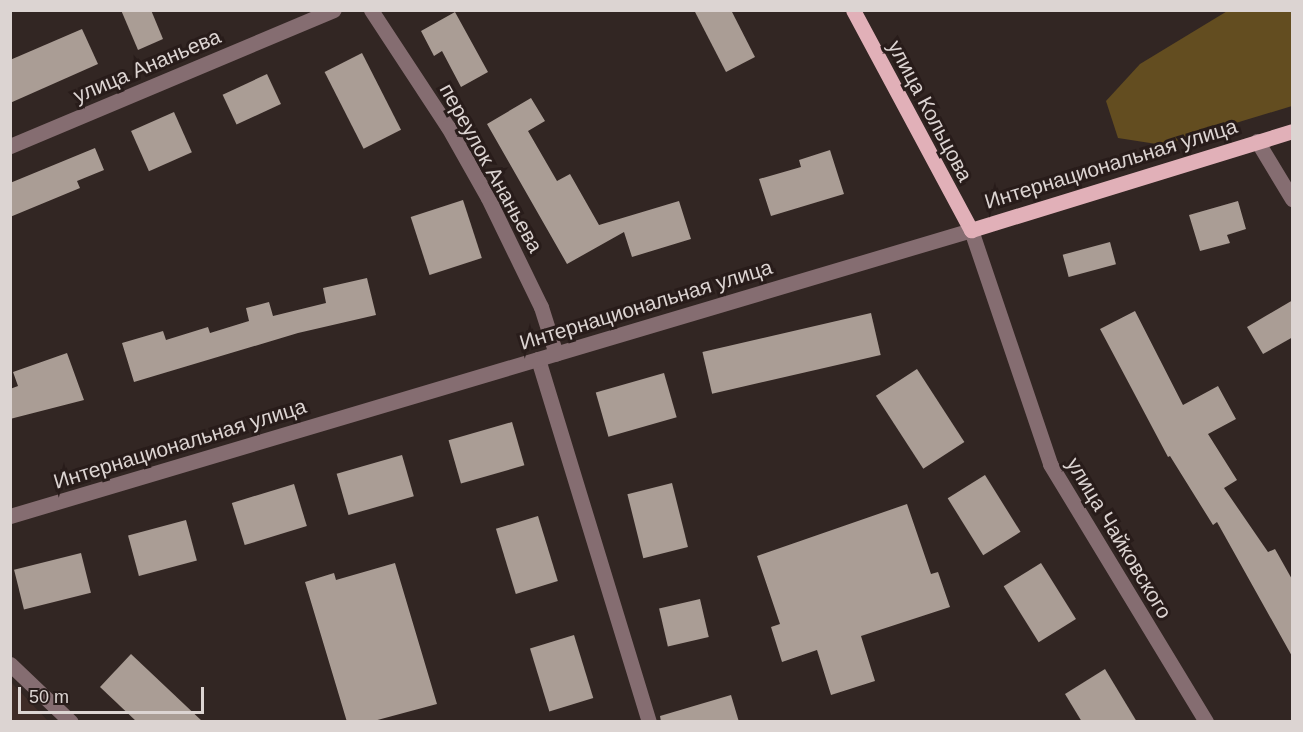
<!DOCTYPE html>
<meta charset="utf-8">
<style>
body{margin:0}
#map{position:relative;width:1303px;height:732px;overflow:hidden;background:#322623;font-family:Arial,sans-serif}
div>[style]{position:absolute}
.built>*{inset:0;background:#3f2c27}
.forest>*{inset:0;background:#634d20}
.building>*{inset:0;background:#aa9d95;transform-origin:0 0}
.minor>*{height:15px;margin:-7.5px;padding:0 7.5px;transform-origin:7.5px;border-radius:7.5px;background:#856d71}
.major>*{height:15px;margin:-7.5px;padding:0 7.5px;transform-origin:7.5px;border-radius:7.5px;background:#e1b0b8}
span{translate:-50% -50%;white-space:nowrap;text-align:center;line-height:1.15;-webkit-text-stroke:6px #281c1a;paint-order:stroke}
.street-label{font-size:21px;color:#dcd4d2}
.frame{position:absolute;inset:0;border:12px solid #dcd4d2;pointer-events:none}
.scale{position:absolute;left:18px;top:687px;width:186px;height:27px;box-sizing:border-box;border:3px solid #dcd4d2;border-top:0;padding-left:8px;font-size:18px;line-height:21px;white-space:nowrap;color:#dcd4d2;-webkit-text-stroke:4px #281c1a;paint-order:stroke}
</style>
<div id="map">
<div class="built">
<div style="clip-path:polygon(10px 682px,11px 682px,48px 721px,11px 721px)"></div>
</div>
<div class="forest">
<div style="clip-path:polygon(1229px 10px,1292px 11px,1292px 106px,1163px 145px,1118px 138px,1106px 101px,1140px 64px)"></div>
</div>
<div class="building">
<div style="clip-path:polygon(121px 10px,151px 10px,163px 39px,138px 50px)"></div>
<div style="clip-path:polygon(694px 10px,731px 10px,755px 57px,726px 72px)"></div>
<div style="clip-path:polygon(455px 12px,488px 72px,461px 87px,442px 51px,434px 56px,421px 31px)"></div>
<div style="clip-path:polygon(82px 29px,98px 64px,10px 103px,10px 60px)"></div>
<div style="left:362px;top:53px;width:86px;height:42px;rotate:63deg"></div>
<div style="left:267px;top:74px;width:33px;height:49px;rotate:65deg"></div>
<div style="clip-path:polygon(531px 98px,545px 121px,528px 131px,557px 181px,570px 174px,599px 225px,679px 201px,691px 239px,632px 257px,624px 232px,567px 264px,487px 124px)"></div>
<div style="left:174px;top:112px;width:44px;height:47px;rotate:66deg"></div>
<div style="clip-path:polygon(95px 148px,104px 170px,77px 181px,80px 188px,10px 217px,10px 183px)"></div>
<div style="clip-path:polygon(830px 150px,844px 194px,771px 216px,759px 179px,801px 167px,799px 160px)"></div>
<div style="left:463px;top:200px;width:61px;height:55px;rotate:72deg"></div>
<div style="clip-path:polygon(1238px 201px,1246px 229px,1227px 235px,1230px 243px,1200px 251px,1189px 215px)"></div>
<div style="left:1110px;top:242px;width:23px;height:49px;rotate:75deg"></div>
<div style="clip-path:polygon(367px 278px,376px 315px,298px 333px,134px 382px,122px 343px,163px 331px,166px 340px,208px 327px,210px 333px,249px 321px,246px 308px,269px 302px,273px 316px,326px 303px,323px 288px)"></div>
<div style="clip-path:polygon(1293px 300px,1293px 337px,1263px 354px,1247px 327px)"></div>
<div style="clip-path:polygon(1135px 311px,1183px 405px,1218px 386px,1236px 419px,1208px 434px,1237px 480px,1224px 488px,1268px 552px,1275px 549px,1293px 581px,1293px 658px,1217px 522px,1213px 525px,1170px 456px,1168px 457px,1100px 329px)"></div>
<div style="left:871px;top:313px;width:43px;height:173px;rotate:77deg"></div>
<div style="clip-path:polygon(67px 353px,84px 400px,10px 419px,10px 389px,18px 386px,13px 372px)"></div>
<div style="left:917px;top:369px;width:87px;height:49px;rotate:57deg"></div>
<div style="left:664px;top:373px;width:46px;height:71px;rotate:74deg"></div>
<div style="left:512px;top:422px;width:45px;height:66px;rotate:74deg"></div>
<div style="left:402px;top:455px;width:43px;height:68px;rotate:74deg"></div>
<div style="left:985px;top:475px;width:67px;height:44px;rotate:58deg"></div>
<div style="left:672px;top:483px;width:66px;height:46px;rotate:76deg"></div>
<div style="left:294px;top:484px;width:44px;height:65px;rotate:73deg"></div>
<div style="clip-path:polygon(907px 504px,931px 574px,938px 572px,950px 607px,861px 636px,875px 681px,831px 695px,817px 650px,782px 662px,771px 627px,780px 624px,757px 556px)"></div>
<div style="left:538px;top:516px;width:68px;height:44px;rotate:73deg"></div>
<div style="left:186px;top:520px;width:42px;height:60px;rotate:75deg"></div>
<div style="left:81px;top:553px;width:41px;height:69px;rotate:76deg"></div>
<div style="clip-path:polygon(395px 563px,437px 704px,370px 722px,347px 722px,305px 582px,334px 573px,336px 580px)"></div>
<div style="left:1041px;top:563px;width:66px;height:44px;rotate:58deg"></div>
<div style="left:700px;top:599px;width:39px;height:42px;rotate:77deg"></div>
<div style="left:574px;top:635px;width:66px;height:46px;rotate:73deg"></div>
<div style="clip-path:polygon(131px 654px,203px 722px,137px 722px,100px 687px)"></div>
<div style="clip-path:polygon(1105px 669px,1137px 722px,1082px 722px,1065px 694px)"></div>
<div style="clip-path:polygon(731px 695px,739px 722px,661px 722px,660px 716px)"></div>
</div>
<div class="minor">
<div style="left:371px;top:10px;width:140px;rotate:56.7deg"></div>
<div style="left:448px;top:127px;width:81px;rotate:60.6deg"></div>
<div style="left:488px;top:198px;width:121px;rotate:64.1deg"></div>
<div style="left:541px;top:307px;width:49px;rotate:72.3deg"></div>
<div style="left:1257px;top:141px;width:68px;rotate:58.9deg"></div>
<div style="left:10px;top:146px;width:351px;rotate:-22.8deg"></div>
<div style="left:538px;top:359px;width:380px;rotate:73deg"></div>
<div style="left:10px;top:516px;width:1003px;rotate:-16.57deg"></div>
<div style="left:971px;top:230px;width:247px;rotate:71.3deg"></div>
<div style="left:1050px;top:464px;width:301px;rotate:58.8deg"></div>
<div style="left:10px;top:664px;width:84px;rotate:43.6deg"></div>
</div>
<div class="major">
<div style="left:853px;top:10px;width:250px;rotate:61.8deg"></div>
<div style="left:971px;top:230px;width:336px;rotate:-17.1deg"></div>
</div>
<div class="street-label">
<span style="left:147px;top:66px;rotate:-23deg">улица Ананьева</span>
<span style="left:930px;top:111px;rotate:62deg">улица Кольцова</span>
<span style="left:1111px;top:164px;rotate:-17deg">Интернациональная улица</span>
<span style="left:491px;top:168px;rotate:61deg">переулок Ананьева</span>
<span style="left:646px;top:305px;rotate:-17deg">Интернациональная улица</span>
<span style="left:180px;top:444px;rotate:-17deg">Интернациональная улица</span>
<span style="left:1119px;top:538px;rotate:59deg">улица Чайковского</span>
</div>
<div class="frame"></div>
<div class="scale">50 m</div>
</div>
